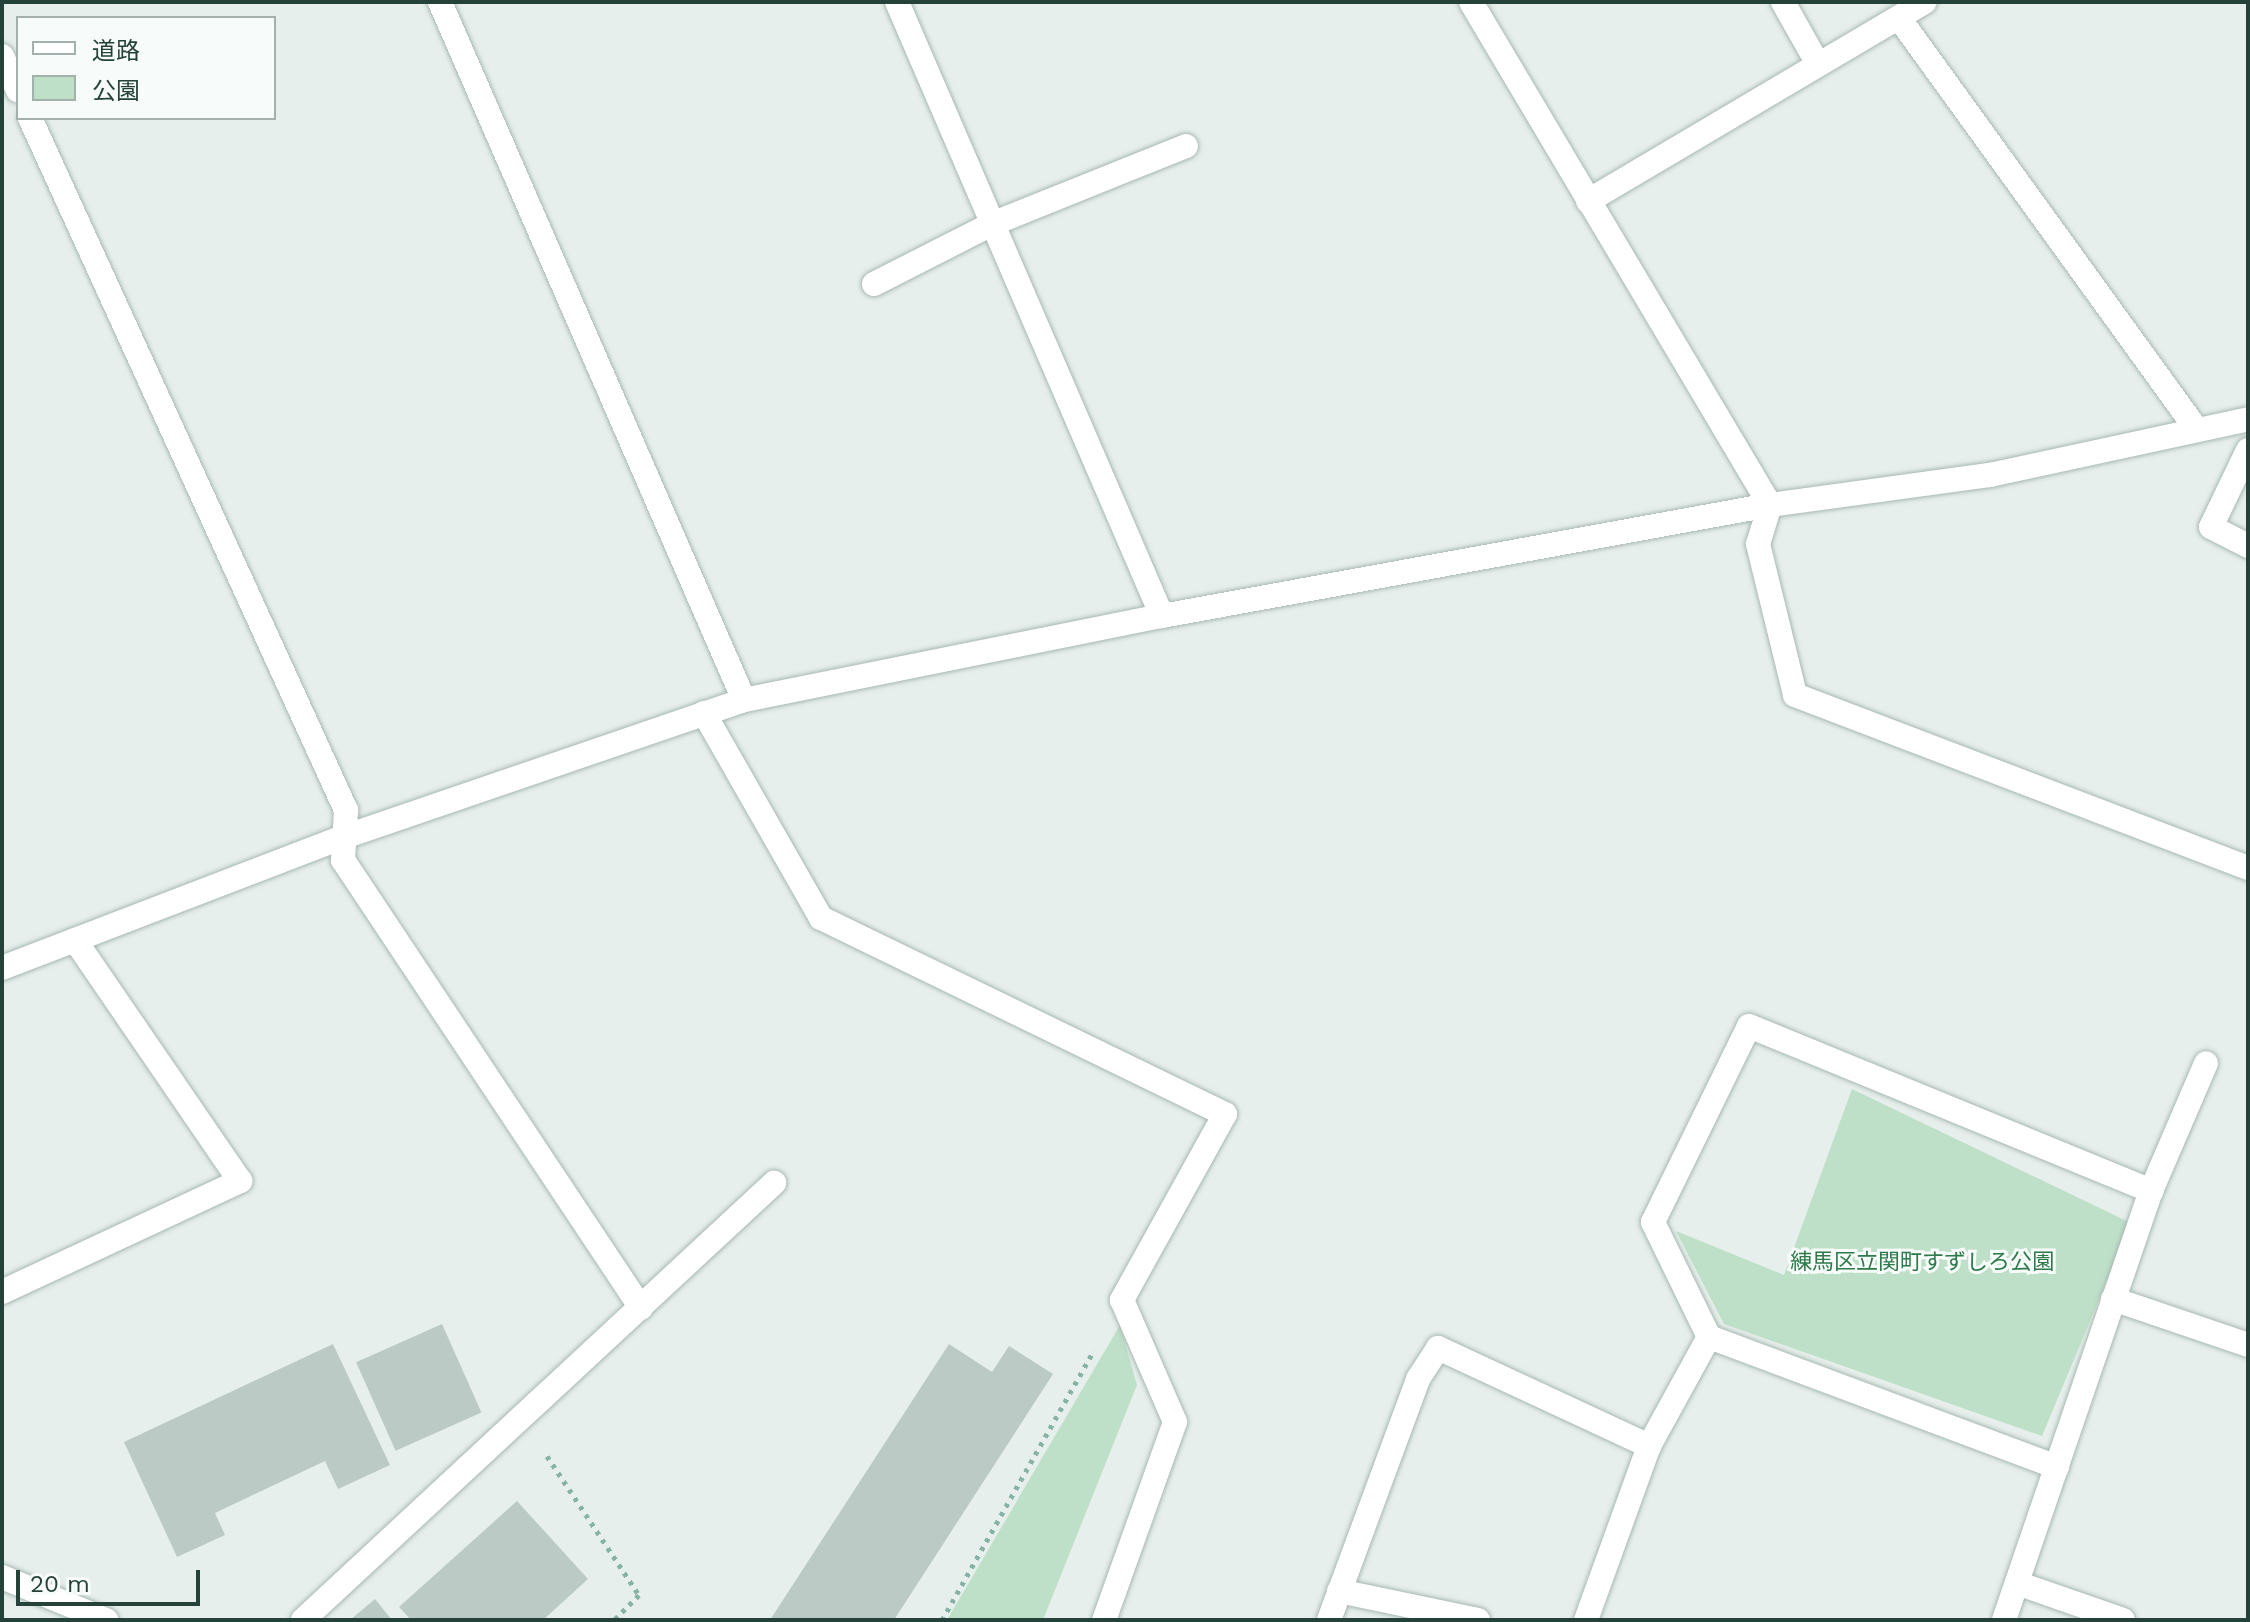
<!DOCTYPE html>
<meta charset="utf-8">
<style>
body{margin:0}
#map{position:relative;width:2250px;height:1622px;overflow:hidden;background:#e6efeb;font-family:"Work Sans","Noto Sans JP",sans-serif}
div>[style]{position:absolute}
.green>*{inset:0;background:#bfe0c8}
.building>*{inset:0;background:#bbcac4;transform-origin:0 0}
.path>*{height:5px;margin-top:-2.5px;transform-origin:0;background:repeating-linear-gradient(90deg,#86b3a5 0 4px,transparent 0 10px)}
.roads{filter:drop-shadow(0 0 2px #a8b8b2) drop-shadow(0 0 2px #a8b8b2)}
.minor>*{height:24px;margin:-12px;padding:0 12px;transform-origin:12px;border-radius:12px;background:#fff}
span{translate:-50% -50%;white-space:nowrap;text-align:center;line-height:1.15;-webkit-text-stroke:6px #f7fbf9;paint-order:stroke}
.park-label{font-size:22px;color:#2d7a4b}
.frame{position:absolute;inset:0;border:4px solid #24423a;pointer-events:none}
.legend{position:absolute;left:16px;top:16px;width:260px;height:104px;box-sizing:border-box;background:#f7fbf9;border:2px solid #a3b1ad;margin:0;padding:10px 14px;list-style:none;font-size:24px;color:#24423a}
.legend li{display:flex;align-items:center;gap:16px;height:40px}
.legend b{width:40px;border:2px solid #a3b1ad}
.scale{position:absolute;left:16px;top:1570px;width:184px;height:36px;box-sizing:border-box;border:4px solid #24423a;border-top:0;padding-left:10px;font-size:24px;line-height:28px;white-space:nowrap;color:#24423a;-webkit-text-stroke:6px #f7fbf9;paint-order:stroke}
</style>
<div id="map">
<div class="green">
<div style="clip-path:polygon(1852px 1089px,2131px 1223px,2042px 1436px,1724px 1324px,1676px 1231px,1784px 1275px)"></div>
<div style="clip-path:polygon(1120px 1325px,1137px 1385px,1043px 1620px,947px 1620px)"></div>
</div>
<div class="building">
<div style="left:442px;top:1324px;width:97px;height:94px;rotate:66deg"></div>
<div style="clip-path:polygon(333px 1344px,390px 1465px,338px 1489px,325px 1461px,215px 1513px,225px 1535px,177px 1557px,124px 1442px)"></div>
<div style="clip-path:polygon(949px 1344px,992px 1372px,1009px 1346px,1053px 1374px,894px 1620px,770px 1620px)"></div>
<div style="clip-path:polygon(517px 1501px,588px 1579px,543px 1620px,411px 1620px,399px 1607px)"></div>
<div style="clip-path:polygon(375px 1599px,392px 1620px,350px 1620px)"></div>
</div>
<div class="path">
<div style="left:547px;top:1456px;width:167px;rotate:56.5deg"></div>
<div style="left:639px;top:1595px;width:35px;rotate:135deg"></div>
<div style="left:942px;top:1620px;width:310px;rotate:-60.6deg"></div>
</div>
<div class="roads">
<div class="minor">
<div style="left:440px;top:2px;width:761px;rotate:66.47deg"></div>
<div style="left:897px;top:2px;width:669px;rotate:66.66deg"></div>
<div style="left:1471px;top:2px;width:585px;rotate:59.27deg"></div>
<div style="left:1770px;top:505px;width:41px;rotate:107.1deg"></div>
<div style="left:1758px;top:544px;width:155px;rotate:76.2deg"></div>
<div style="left:1795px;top:695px;width:485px;rotate:20.9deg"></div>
<div style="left:1783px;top:2px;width:71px;rotate:60.6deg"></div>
<div style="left:1899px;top:18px;width:508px;rotate:54.12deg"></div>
<div style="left:2px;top:56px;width:38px;rotate:65deg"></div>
<div style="left:30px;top:118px;width:761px;rotate:65.46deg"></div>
<div style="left:346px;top:810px;width:50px;rotate:93.4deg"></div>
<div style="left:343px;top:860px;width:538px;rotate:56.37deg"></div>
<div style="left:1588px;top:201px;width:391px;rotate:-30.6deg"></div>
<div style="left:874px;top:284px;width:132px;rotate:-27deg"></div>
<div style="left:992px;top:224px;width:209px;rotate:-21.9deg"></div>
<div style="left:2248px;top:450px;width:85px;rotate:115.7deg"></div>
<div style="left:2211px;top:527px;width:42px;rotate:27.2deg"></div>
<div style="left:704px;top:713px;width:236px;rotate:60.3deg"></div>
<div style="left:821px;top:918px;width:449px;rotate:25.9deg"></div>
<div style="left:1225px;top:1114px;width:213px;rotate:119deg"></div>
<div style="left:1122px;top:1300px;width:133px;rotate:66.5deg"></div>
<div style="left:1175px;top:1422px;width:210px;rotate:109.7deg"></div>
<div style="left:2px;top:968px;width:366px;rotate:-21deg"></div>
<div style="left:344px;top:837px;width:423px;rotate:-18.9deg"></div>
<div style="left:744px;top:700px;width:426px;rotate:-11.4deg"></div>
<div style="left:1162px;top:616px;width:618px;rotate:-10.35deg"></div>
<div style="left:1770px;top:505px;width:222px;rotate:-7.8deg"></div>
<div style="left:1990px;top:475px;width:264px;rotate:-12.2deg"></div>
<div style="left:2px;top:1292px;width:263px;rotate:-25deg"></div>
<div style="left:240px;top:1181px;width:292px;rotate:-124.4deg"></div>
<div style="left:2113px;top:1299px;width:143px;rotate:18.8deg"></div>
<div style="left:2057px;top:1467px;width:371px;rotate:-159.5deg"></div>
<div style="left:1709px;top:1337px;width:128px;rotate:-116deg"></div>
<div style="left:1653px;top:1222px;width:218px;rotate:-63.9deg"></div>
<div style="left:1749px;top:1026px;width:435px;rotate:22.3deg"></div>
<div style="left:2px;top:1577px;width:113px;rotate:22.5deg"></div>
<div style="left:2017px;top:1583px;width:112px;rotate:19.2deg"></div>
<div style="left:1339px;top:1591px;width:142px;rotate:11.8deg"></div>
<div style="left:303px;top:1620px;width:643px;rotate:-42.86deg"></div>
<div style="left:1329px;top:1620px;width:257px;rotate:-69.7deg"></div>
<div style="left:1418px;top:1379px;width:37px;rotate:-57deg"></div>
<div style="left:1438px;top:1348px;width:233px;rotate:24.9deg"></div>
<div style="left:1586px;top:1620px;width:185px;rotate:-70.1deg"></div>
<div style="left:1649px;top:1446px;width:124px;rotate:-61.2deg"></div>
<div style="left:2004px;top:1620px;width:453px;rotate:-71.1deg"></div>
<div style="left:2151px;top:1191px;width:139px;rotate:-66.7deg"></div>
</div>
</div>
<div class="park-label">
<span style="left:1922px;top:1262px">練馬区立関町すずしろ公園</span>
</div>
<div class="frame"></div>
<ul class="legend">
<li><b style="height:10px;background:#fff"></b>道路</li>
<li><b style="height:22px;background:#bfe0c8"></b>公園</li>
</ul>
<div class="scale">20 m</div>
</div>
